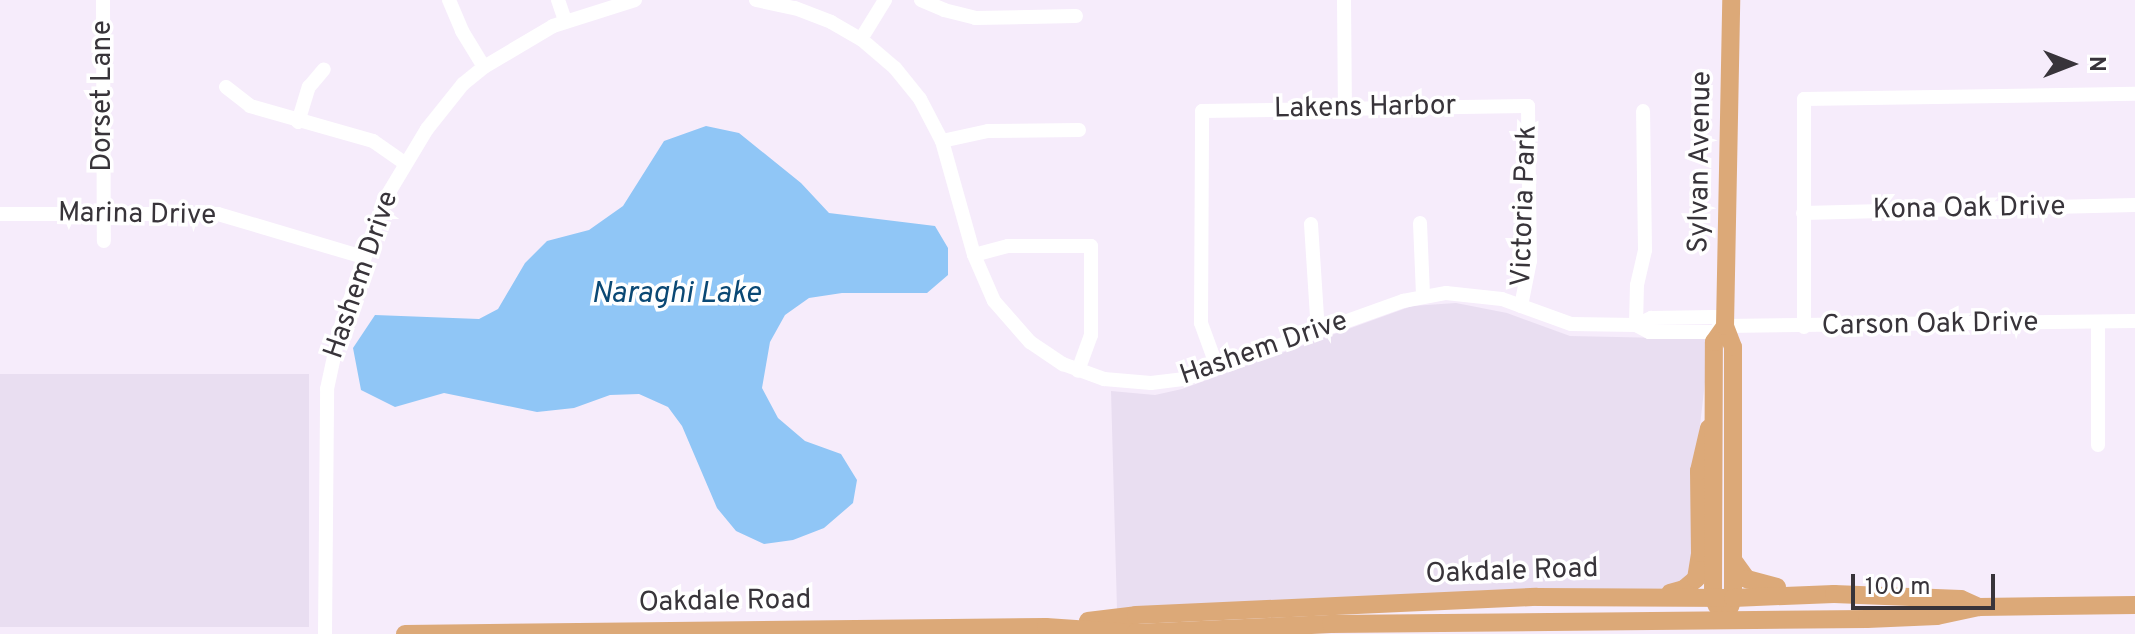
<!DOCTYPE html>
<style>
body{margin:0}
#map{position:relative;width:2135px;height:634px;overflow:hidden;background:#f6ecfb;font-family:Overpass,sans-serif}
div>[style]{position:absolute}
.commercial>*{inset:0;background:#e9def1;transform-origin:0 0}
.water>*{inset:0;background:#90c6f6}
.minor>*{height:14px;margin:-7px;padding:0 7px;transform-origin:7px;border-radius:7px;background:#fff}
.major>*{height:18px;margin:-9px;padding:0 9px;transform-origin:9px;border-radius:9px;background:#dca978}
span{translate:-50% -50%;white-space:nowrap;text-align:center;line-height:1.15;-webkit-text-stroke:7px #fff;paint-order:stroke}
.street-label{font-size:28px;color:#38343a}
.water-label{font-size:30px;color:#0b4975;font-style:italic}
.north{position:absolute;left:2031px;top:24px;width:80px;height:80px;-webkit-text-stroke:6px #fff;paint-order:stroke;rotate:90deg;font-size:22px;font-weight:700;line-height:32px;text-align:center;color:#38343a}
.north::after{content:'';display:block;margin:auto;width:28px;height:36px;background:#38343a;clip-path:polygon(50% 0,100% 100%,50% 72%,0 100%)}
.scale{position:absolute;left:1851px;top:574px;width:144px;height:36px;box-sizing:border-box;border:4px solid #38343a;border-top:0;padding-left:10px;font-size:24px;line-height:28px;white-space:nowrap;color:#38343a;-webkit-text-stroke:6px #fff;paint-order:stroke}
</style>
<div id="map">
<div class="commercial">
<div style="clip-path:polygon(1456px 303px,1507px 313px,1570px 336px,1710px 339px,1699px 434px,1696px 588px,1416px 594px,1117px 610px,1111px 391px,1155px 395px,1182px 389px,1412px 306px)"></div>
<div style="left:0;top:374px;width:309px;height:253px"></div>
</div>
<div class="water">
<div style="clip-path:polygon(706px 126px,739px 133px,801px 183px,829px 213px,935px 226px,948px 248px,948px 275px,927px 293px,842px 293px,809px 298px,785px 315px,770px 342px,762px 388px,778px 418px,805px 441px,841px 454px,857px 480px,853px 503px,824px 528px,793px 540px,764px 544px,736px 531px,717px 508px,682px 426px,668px 407px,639px 394px,610px 395px,574px 408px,537px 412px,444px 393px,395px 407px,361px 390px,353px 348px,375px 315px,479px 319px,498px 309px,525px 263px,547px 241px,589px 230px,623px 206px,664px 141px)"></div>
</div>
<div class="minor">
<div style="left:103px;top:0;width:241px;rotate:89.8deg"></div>
<div style="left:449px;top:0;width:34px;rotate:67deg"></div>
<div style="left:462px;top:31px;width:42px;rotate:58.6deg"></div>
<div style="left:558px;top:0;width:21px;rotate:71deg"></div>
<div style="left:756px;top:0;width:40px;rotate:12deg"></div>
<div style="left:795px;top:8px;width:39px;rotate:21deg"></div>
<div style="left:831px;top:22px;width:34px;rotate:30deg"></div>
<div style="left:861px;top:39px;width:45px;rotate:40.5deg"></div>
<div style="left:895px;top:68px;width:40px;rotate:51deg"></div>
<div style="left:920px;top:99px;width:47px;rotate:62.4deg"></div>
<div style="left:942px;top:141px;width:118px;rotate:74.3deg"></div>
<div style="left:974px;top:255px;width:50px;rotate:66.5deg"></div>
<div style="left:994px;top:301px;width:55px;rotate:48.7deg"></div>
<div style="left:1030px;top:342px;width:40px;rotate:34deg"></div>
<div style="left:1063px;top:364px;width:44px;rotate:20.1deg"></div>
<div style="left:1104px;top:379px;width:47px;rotate:4.9deg"></div>
<div style="left:1151px;top:383px;width:34px;rotate:-7deg"></div>
<div style="left:1185px;top:379px;width:232px;rotate:-19.7deg"></div>
<div style="left:1403px;top:301px;width:44px;rotate:-10.5deg"></div>
<div style="left:1446px;top:293px;width:56px;rotate:6.1deg"></div>
<div style="left:1502px;top:299px;width:73px;rotate:19.9deg"></div>
<div style="left:1571px;top:324px;width:65px;rotate:0.9deg"></div>
<div style="left:1636px;top:325px;width:15px;rotate:28deg"></div>
<div style="left:1649px;top:332px;width:64px"></div>
<div style="left:1713px;top:332px;width:13px;rotate:-27deg"></div>
<div style="left:1725px;top:326px;width:410px;rotate:-0.7deg"></div>
<div style="left:921px;top:0;width:25px;rotate:23deg"></div>
<div style="left:944px;top:10px;width:32px;rotate:14deg"></div>
<div style="left:975px;top:18px;width:101px;rotate:-1.1deg"></div>
<div style="left:1344px;top:0;width:109px;rotate:89.5deg"></div>
<div style="left:861px;top:39px;width:46px;rotate:-58.4deg"></div>
<div style="left:226px;top:87px;width:31px;rotate:38deg"></div>
<div style="left:250px;top:106px;width:128px;rotate:15.9deg"></div>
<div style="left:373px;top:141px;width:38px;rotate:35deg"></div>
<div style="left:298px;top:122px;width:37px;rotate:-73deg"></div>
<div style="left:309px;top:87px;width:23px;rotate:-50deg"></div>
<div style="left:942px;top:141px;width:47px;rotate:-12.3deg"></div>
<div style="left:988px;top:131px;width:91px;rotate:-0.6deg"></div>
<div style="left:1803px;top:213px;width:332px;rotate:-1.4deg"></div>
<div style="left:0;top:214px;width:218px"></div>
<div style="left:218px;top:214px;width:151px;rotate:16.5deg"></div>
<div style="left:1420px;top:223px;width:73px;rotate:87.6deg"></div>
<div style="left:1311px;top:224px;width:107px;rotate:86.3deg"></div>
<div style="left:974px;top:255px;width:35px;rotate:-15deg"></div>
<div style="left:1008px;top:246px;width:83px"></div>
<div style="left:1091px;top:246px;width:89px;rotate:90deg"></div>
<div style="left:1091px;top:335px;width:38px;rotate:110deg"></div>
<div style="left:1636px;top:325px;width:40px;rotate:-88.6deg"></div>
<div style="left:1637px;top:285px;width:36px;rotate:-77deg"></div>
<div style="left:1645px;top:250px;width:139px;rotate:-90.8deg"></div>
<div style="left:1636px;top:325px;width:17px;rotate:-25deg"></div>
<div style="left:1651px;top:318px;width:63px;rotate:-0.9deg"></div>
<div style="left:1714px;top:317px;width:14px;rotate:39deg"></div>
<div style="left:1804px;top:327px;width:228px;rotate:-90deg"></div>
<div style="left:1804px;top:99px;width:331px;rotate:-0.9deg"></div>
<div style="left:1217px;top:367px;width:47px;rotate:-110deg"></div>
<div style="left:1201px;top:323px;width:212px;rotate:-89.7deg"></div>
<div style="left:1202px;top:111px;width:326px;rotate:-0.9deg"></div>
<div style="left:1528px;top:106px;width:155px;rotate:89.3deg"></div>
<div style="left:1530px;top:261px;width:46px;rotate:101.3deg"></div>
<div style="left:2098px;top:445px;width:123px;rotate:-90deg"></div>
<div style="left:325px;top:634px;width:245px;rotate:-89.5deg"></div>
<div style="left:327px;top:389px;width:61px;rotate:-77.8deg"></div>
<div style="left:340px;top:329px;width:138px;rotate:-70.9deg"></div>
<div style="left:385px;top:199px;width:82px;rotate:-59deg"></div>
<div style="left:427px;top:129px;width:58px;rotate:-51.3deg"></div>
<div style="left:463px;top:84px;width:27px;rotate:-39deg"></div>
<div style="left:484px;top:67px;width:80px;rotate:-30.7deg"></div>
<div style="left:553px;top:26px;width:86px;rotate:-17.6deg"></div>
</div>
<div class="major">
<div style="left:1733px;top:560px;width:24px;rotate:54deg"></div>
<div style="left:1747px;top:579px;width:31px;rotate:15deg"></div>
<div style="left:1670px;top:593px;width:15px;rotate:-16deg"></div>
<div style="left:1684px;top:589px;width:16px;rotate:-40deg"></div>
<div style="left:1696px;top:579px;width:26px;rotate:-81deg"></div>
<div style="left:1700px;top:553px;width:82px;rotate:-90.7deg"></div>
<div style="left:1699px;top:471px;width:44px;rotate:-76.9deg"></div>
<div style="left:1717px;top:606px;width:10px;rotate:-114deg"></div>
<div style="left:1713px;top:597px;width:255px;rotate:-89.8deg"></div>
<div style="left:1714px;top:342px;width:19px;rotate:-55deg"></div>
<div style="left:1730px;top:607px;width:9px;rotate:-72deg"></div>
<div style="left:1733px;top:598px;width:251px;rotate:-90deg"></div>
<div style="left:1733px;top:347px;width:22px;rotate:-111deg"></div>
<div style="left:1725px;top:326px;width:326px;rotate:-88.9deg"></div>
<div style="left:1088px;top:621px;width:48px;rotate:-7.1deg"></div>
<div style="left:1136px;top:615px;width:401px;rotate:-2.6deg"></div>
<div style="left:1537px;top:597px;width:196px;rotate:0.3deg"></div>
<div style="left:1733px;top:598px;width:101px;rotate:-2.3deg"></div>
<div style="left:1834px;top:594px;width:127px;rotate:2.3deg"></div>
<div style="left:1961px;top:599px;width:20px;rotate:24deg"></div>
<div style="left:405px;top:634px;width:641px;rotate:-0.63deg"></div>
<div style="left:1046px;top:627px;width:89px;rotate:3.9deg"></div>
<div style="left:1135px;top:633px;width:196px;rotate:-2.6deg"></div>
<div style="left:1331px;top:624px;width:536px;rotate:-0.53deg"></div>
<div style="left:1867px;top:619px;width:70px;rotate:-2.5deg"></div>
<div style="left:1937px;top:616px;width:43px;rotate:-12.1deg"></div>
<div style="left:1979px;top:607px;width:156px;rotate:-0.7deg"></div>
</div>
<div class="street-label">
<span style="left:103px;top:96px;rotate:-90deg">Dorset Lane</span>
<span style="left:1365px;top:108px;rotate:-1deg">Lakens Harbor</span>
<span style="left:1701px;top:162px;rotate:-89deg">Sylvan Avenue</span>
<span style="left:1525px;top:206px;rotate:-88deg">Victoria Park</span>
<span style="left:1969px;top:209px;rotate:-1deg">Kona Oak Drive</span>
<span style="left:137px;top:215px;rotate:1deg">Marina Drive</span>
<span style="left:362px;top:275px;rotate:-71deg">Hashem Drive</span>
<span style="left:1930px;top:325px;rotate:-1deg">Carson Oak Drive</span>
<span style="left:1264px;top:349px;rotate:-19deg">Hashem Drive</span>
<span style="left:1512px;top:572px;rotate:-2deg">Oakdale Road</span>
<span style="left:725px;top:602px;rotate:-1deg">Oakdale Road</span>
</div>
<div class="water-label">
<span style="left:676px;top:295px">Naraghi Lake</span>
</div>
<div class="north">N</div>
<div class="scale">100 m</div>
</div>
